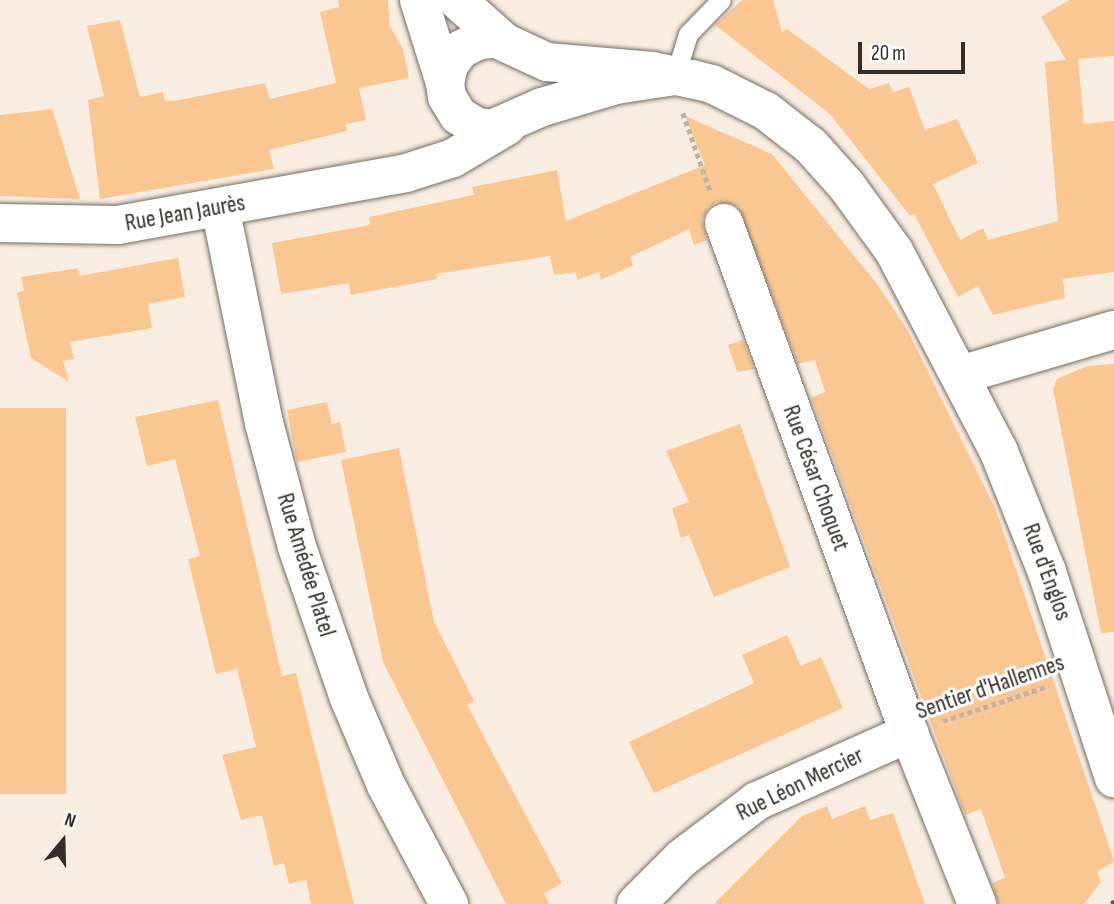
<!DOCTYPE html>
<meta charset="utf-8">
<style>
body{margin:0}
#map{position:relative;width:1114px;height:904px;overflow:hidden;background:#f9ede2;font-family:"Sofia Sans Condensed",sans-serif}
div>[style]{position:absolute}
.building>*{inset:0;background:#fac792;transform-origin:0 0}
.path>*{height:4.5px;margin-top:-2.25px;transform-origin:0;background:repeating-linear-gradient(90deg,#bcb2a9 0 5px,transparent 0 8.5px)}
.roads{filter:drop-shadow(0 0 2px #766c62) drop-shadow(0 0 2px #766c62)}
.lane>*{height:19px;margin:-9.5px;padding:0 9.5px;transform-origin:9.5px;border-radius:9.5px;background:#fff}
.street>*{height:38px;margin:-19px;padding:0 19px;transform-origin:19px;border-radius:19px;background:#fff}
.secondary>*{height:38px;margin:-19px;padding:0 19px;transform-origin:19px;border-radius:19px;background:#fff}
.rail>*{height:5px;margin-top:-2.5px;transform-origin:0;background:repeating-linear-gradient(90deg,#59534e 0 14px,transparent 0 21px)}
span{translate:-50% -50%;white-space:nowrap;text-align:center;line-height:1.15;-webkit-text-stroke:6px #fff;paint-order:stroke}
.street-label{font-size:24px;color:#322e2a}
.north{position:absolute;left:28px;top:806px;width:70px;height:70px;-webkit-text-stroke:5px #fff;paint-order:stroke;rotate:19deg;font-size:19px;font-weight:700;line-height:28px;text-align:center;color:#322e2a}
.north::after{content:'';display:block;margin:auto;width:24px;height:32px;background:#322e2a;clip-path:polygon(50% 0,100% 100%,50% 72%,0 100%)}
.scale{position:absolute;left:858px;top:42px;width:107px;height:32px;box-sizing:border-box;border:4px solid #322e2a;border-top:0;padding-left:9px;font-size:21px;line-height:24px;white-space:nowrap;color:#322e2a;-webkit-text-stroke:5px #fff;paint-order:stroke}
</style>
<div id="map">
<div class="building">
<div style="clip-path:polygon(338px 0,388px 0,390px 26px,403px 49px,409px 78px,359px 88px,366px 120px,346px 124px,347px 131px,269px 150px,274px 169px,100px 199px,88px 100px,104px 96px,87px 26px,120px 20px,140px 97px,163px 92px,165px 101px,174px 101px,265px 83px,270px 99px,336px 83px,320px 12px,339px 7px)"></div>
<div style="clip-path:polygon(742px 0,773px 0,782px 32px,787px 29px,869px 89px,889px 83px,893px 92px,909px 87px,925px 130px,957px 119px,978px 163px,933px 184px,960px 240px,983px 228px,988px 240px,1058px 221px,1045px 62px,1066px 60px,1041px 17px,1069px 0,1114px 0,1114px 56px,1078px 59px,1084px 124px,1114px 121px,1114px 272px,1063px 279px,1065px 298px,993px 315px,978px 286px,958px 297px,914px 214px,910px 216px,830px 114px,715px 25px)"></div>
<div style="clip-path:polygon(52px 109px,80px 199px,0 196px,0 115px)"></div>
<div style="clip-path:polygon(685px 116px,772px 154px,877px 284px,907px 329px,996px 510px,1114px 861px,1097px 872px,1101px 882px,1084px 904px,998px 904px,992px 883px,1005px 878px,981px 809px,965px 815px,811px 398px,825px 392px,815px 360px,798px 364px,738px 206px,717px 202px,708px 208px,702px 220px,707px 240px,694px 245px,689px 229px,630px 257px,633px 265px,601px 280px,599px 272px,577px 280px,576px 272px,554px 275px,550px 256px,436px 274px,437px 279px,351px 295px,349px 283px,281px 294px,272px 243px,370px 225px,369px 217px,474px 195px,472px 187px,557px 170px,566px 221px,705px 165px)"></div>
<div style="clip-path:polygon(178px 258px,185px 297px,148px 304px,152px 328px,70px 342px,74px 359px,63px 361px,69px 382px,31px 358px,17px 293px,24px 290px,21px 277px,78px 268px,79px 276px)"></div>
<div style="clip-path:polygon(743px 340px,754px 369px,737px 372px,728px 345px)"></div>
<div style="clip-path:polygon(1114px 364px,1114px 632px,1101px 633px,1053px 389px,1057px 379px,1087px 366px)"></div>
<div style="clip-path:polygon(218px 400px,282px 676px,296px 673px,354px 904px,311px 904px,306px 880px,289px 884px,284px 863px,274px 866px,262px 815px,241px 820px,222px 755px,256px 747px,237px 669px,216px 674px,188px 559px,200px 556px,175px 459px,147px 466px,135px 417px)"></div>
<div style="clip-path:polygon(327px 402px,332px 424px,340px 422px,346px 452px,297px 462px,287px 410px)"></div>
<div style="left:0;top:408px;width:66px;height:386px"></div>
<div style="clip-path:polygon(740px 424px,790px 567px,714px 597px,689px 535px,681px 538px,672px 508px,689px 502px,666px 451px)"></div>
<div style="clip-path:polygon(399px 448px,434px 622px,474px 701px,467px 705px,562px 883px,544px 893px,549px 904px,506px 904px,383px 662px,341px 460px)"></div>
<div style="clip-path:polygon(787px 635px,801px 666px,821px 657px,843px 708px,654px 793px,629px 742px,754px 683px,742px 655px)"></div>
<div style="clip-path:polygon(827px 806px,832px 819px,865px 806px,870px 820px,893px 813px,925px 904px,714px 904px,802px 816px)"></div>
</div>
<div class="path">
<div style="left:683px;top:113px;width:82px;rotate:70.7deg"></div>
<div style="left:943px;top:721px;width:111px;rotate:-18.4deg"></div>
</div>
<div class="roads">
<div class="lane">
<div style="left:675px;top:76px;width:44px;rotate:-72.8deg"></div>
<div style="left:688px;top:34px;width:47px;rotate:-45.9deg"></div>
</div>
<div class="street">
<div style="left:220px;top:207px;width:220px;rotate:78.5deg"></div>
<div style="left:264px;top:423px;width:128px;rotate:75.1deg"></div>
<div style="left:297px;top:547px;width:160px;rotate:71deg"></div>
<div style="left:349px;top:698px;width:95px;rotate:67deg"></div>
<div style="left:386px;top:785px;width:135px;rotate:62.1deg"></div>
<div style="left:724px;top:223px;width:543px;rotate:70.06deg"></div>
<div style="left:909px;top:733px;width:184px;rotate:68.3deg"></div>
<div style="left:636px;top:904px;width:65px;rotate:-45deg"></div>
<div style="left:682px;top:858px;width:94px;rotate:-37.2deg"></div>
<div style="left:757px;top:801px;width:167px;rotate:-24.1deg"></div>
</div>
<div class="secondary">
<div style="left:419px;top:0;width:87px;rotate:72.6deg"></div>
<div style="left:457px;top:0;width:60px;rotate:41.6deg"></div>
<div style="left:675px;top:76px;width:60px;rotate:171.3deg"></div>
<div style="left:616px;top:85px;width:77px;rotate:163.4deg"></div>
<div style="left:542px;top:107px;width:55px;rotate:156.3deg"></div>
<div style="left:492px;top:129px;width:15px;rotate:-172deg"></div>
<div style="left:477px;top:127px;width:22px;rotate:-148deg"></div>
<div style="left:458px;top:115px;width:21px;rotate:-121deg"></div>
<div style="left:447px;top:97px;width:14px;rotate:-98deg"></div>
<div style="left:445px;top:83px;width:18px;rotate:-77deg"></div>
<div style="left:449px;top:65px;width:19px;rotate:-54deg"></div>
<div style="left:460px;top:50px;width:19px;rotate:-28deg"></div>
<div style="left:477px;top:41px;width:18px;rotate:-9deg"></div>
<div style="left:495px;top:38px;width:57px;rotate:24.8deg"></div>
<div style="left:547px;top:62px;width:106px;rotate:4.9deg"></div>
<div style="left:653px;top:71px;width:40px;rotate:12deg"></div>
<div style="left:692px;top:79px;width:21px;rotate:14deg"></div>
<div style="left:712px;top:84px;width:60px;rotate:26.6deg"></div>
<div style="left:766px;top:111px;width:57px;rotate:37.9deg"></div>
<div style="left:811px;top:146px;width:52px;rotate:48.1deg"></div>
<div style="left:846px;top:185px;width:82px;rotate:54deg"></div>
<div style="left:894px;top:251px;width:227px;rotate:62.4deg"></div>
<div style="left:999px;top:452px;width:129px;rotate:68.2deg"></div>
<div style="left:1047px;top:572px;width:217px;rotate:72deg"></div>
<div style="left:0;top:223px;width:118px;rotate:1deg"></div>
<div style="left:118px;top:225px;width:293px;rotate:-10.2deg"></div>
<div style="left:406px;top:173px;width:49px;rotate:-17.7deg"></div>
<div style="left:453px;top:158px;width:63px;rotate:-30.7deg"></div>
<div style="left:960px;top:375px;width:160px;rotate:-16.3deg"></div>
</div>
</div>
<div class="rail">
<div style="left:1112px;top:904px;width:4px;rotate:-56deg"></div>
</div>
<div class="street-label">
<span style="left:185px;top:213px;rotate:-10deg">Rue Jean Jaurès</span>
<span style="left:816px;top:478px;rotate:70deg">Rue César Choquet</span>
<span style="left:306px;top:565px;rotate:73deg">Rue Amédée Platel</span>
<span style="left:1047px;top:572px;rotate:70deg">Rue d'Englos</span>
<span style="left:990px;top:687px;rotate:-19deg">Sentier d'Hallennes</span>
<span style="left:800px;top:784px;rotate:-26deg">Rue Léon Mercier</span>
</div>
<div class="north">N</div>
<div class="scale">20 m</div>
</div>
